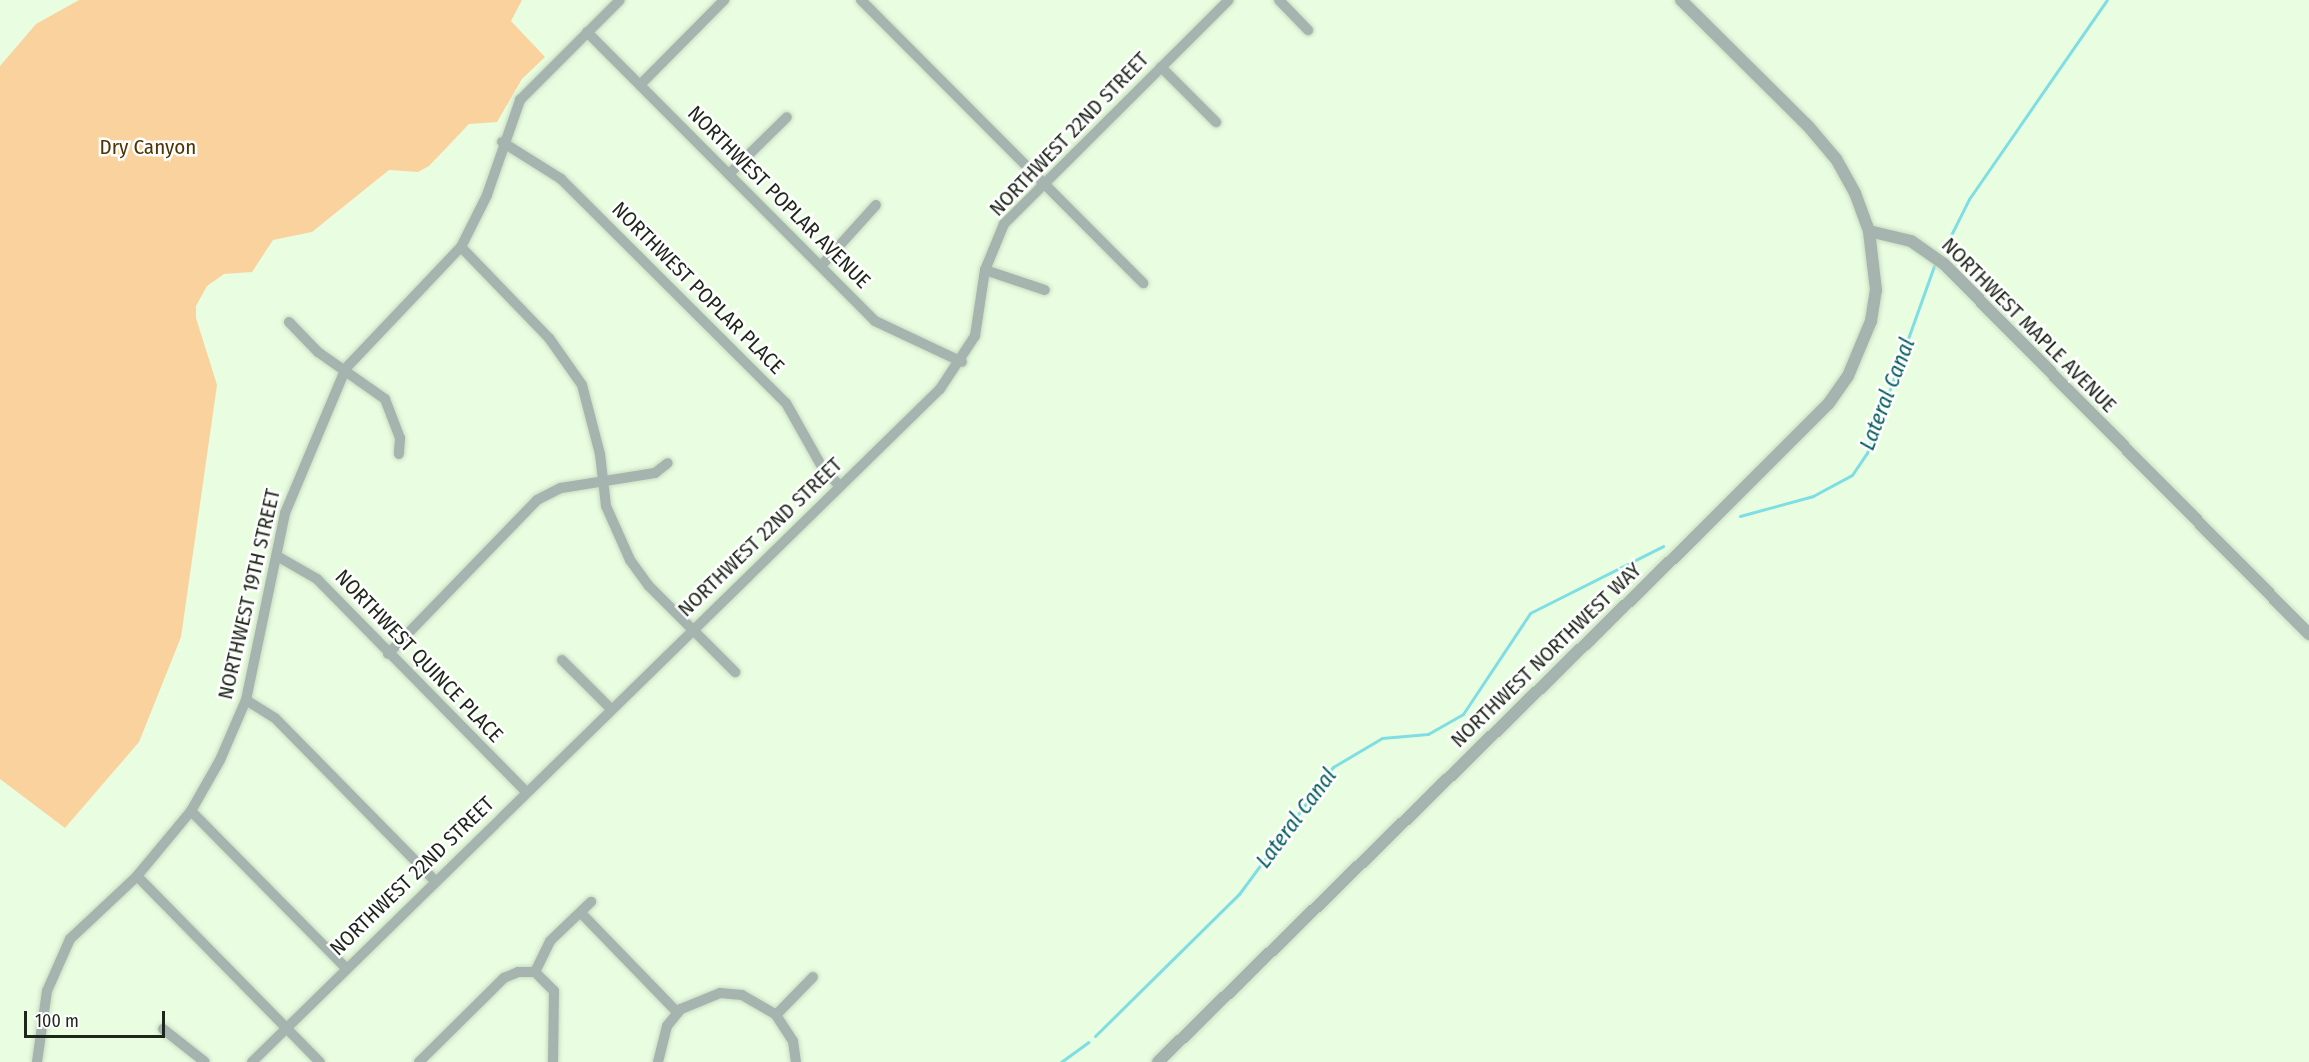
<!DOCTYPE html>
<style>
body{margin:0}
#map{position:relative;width:2309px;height:1062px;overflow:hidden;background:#e9fee1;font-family:"Fira Sans Condensed",sans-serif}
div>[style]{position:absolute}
.green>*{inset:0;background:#fad29e}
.stream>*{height:3px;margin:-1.5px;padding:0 1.5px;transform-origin:1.5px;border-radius:1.5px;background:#7edee3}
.roads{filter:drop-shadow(0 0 2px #c9dbc1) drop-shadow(0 0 2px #c9dbc1)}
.minor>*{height:10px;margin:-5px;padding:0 5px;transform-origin:5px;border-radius:5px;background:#a5b4ae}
.tertiary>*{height:12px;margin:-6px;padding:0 6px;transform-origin:6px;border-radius:6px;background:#a5b4ae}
span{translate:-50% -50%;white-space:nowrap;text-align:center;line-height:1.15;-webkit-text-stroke:5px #fff;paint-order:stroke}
.street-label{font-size:21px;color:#1e261b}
.park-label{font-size:21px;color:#513402}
.water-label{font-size:22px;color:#055d61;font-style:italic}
.scale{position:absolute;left:24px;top:1011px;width:141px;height:27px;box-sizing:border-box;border:3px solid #1e261b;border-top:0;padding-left:8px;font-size:18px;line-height:21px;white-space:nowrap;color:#1e261b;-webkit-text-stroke:4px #fff;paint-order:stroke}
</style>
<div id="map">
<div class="green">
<div style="clip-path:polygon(79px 0,522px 0,511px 21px,545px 57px,522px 79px,497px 122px,469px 124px,429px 166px,418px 172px,389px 170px,312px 232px,273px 240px,252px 272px,224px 274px,207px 286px,196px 306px,196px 318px,217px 385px,181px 637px,139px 742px,65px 828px,0 779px,0 66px,36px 24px)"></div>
</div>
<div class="stream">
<div style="left:1944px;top:249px;width:56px;rotate:-63.4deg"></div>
<div style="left:1969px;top:199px;width:242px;rotate:-55.3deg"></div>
<div style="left:1740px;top:516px;width:76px;rotate:-15.3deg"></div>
<div style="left:1813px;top:496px;width:44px;rotate:-28.3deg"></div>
<div style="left:1852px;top:475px;width:27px;rotate:-56deg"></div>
<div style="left:1867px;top:453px;width:199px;rotate:-70.3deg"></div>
<div style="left:1095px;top:1036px;width:202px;rotate:-44.6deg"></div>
<div style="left:1239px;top:894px;width:158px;rotate:-53.5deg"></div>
<div style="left:1333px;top:767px;width:57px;rotate:-30.6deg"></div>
<div style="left:1382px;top:738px;width:46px;rotate:-5deg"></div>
<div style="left:1428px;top:734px;width:40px;rotate:-29.7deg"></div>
<div style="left:1463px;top:714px;width:121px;rotate:-56.4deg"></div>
<div style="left:1530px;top:613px;width:149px;rotate:-26.7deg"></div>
<div style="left:1061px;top:1062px;width:34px;rotate:-36deg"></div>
</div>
<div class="roads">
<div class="minor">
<div style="left:861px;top:0;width:400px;rotate:45.1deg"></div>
<div style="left:1279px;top:0;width:42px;rotate:46deg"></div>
<div style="left:587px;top:32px;width:408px;rotate:45.1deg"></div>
<div style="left:875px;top:321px;width:96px;rotate:25.2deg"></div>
<div style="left:1161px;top:67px;width:78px;rotate:45deg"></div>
<div style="left:640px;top:85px;width:120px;rotate:-45.3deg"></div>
<div style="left:502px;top:142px;width:70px;rotate:32.1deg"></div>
<div style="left:561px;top:179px;width:317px;rotate:44.9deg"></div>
<div style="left:786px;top:403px;width:73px;rotate:60.6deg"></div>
<div style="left:822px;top:467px;width:26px;rotate:47deg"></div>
<div style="left:729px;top:174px;width:81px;rotate:-44.5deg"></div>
<div style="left:461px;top:247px;width:127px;rotate:46deg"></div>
<div style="left:549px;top:338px;width:57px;rotate:54.9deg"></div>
<div style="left:582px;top:385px;width:71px;rotate:75.4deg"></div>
<div style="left:600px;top:454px;width:52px;rotate:83.4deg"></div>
<div style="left:606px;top:506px;width:59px;rotate:66deg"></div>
<div style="left:630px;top:560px;width:32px;rotate:54deg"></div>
<div style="left:649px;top:586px;width:122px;rotate:45deg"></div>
<div style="left:821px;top:266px;width:82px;rotate:-48deg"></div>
<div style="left:985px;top:270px;width:63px;rotate:18.4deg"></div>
<div style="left:289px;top:322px;width:42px;rotate:46deg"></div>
<div style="left:318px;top:352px;width:82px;rotate:35deg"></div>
<div style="left:385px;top:399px;width:42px;rotate:69deg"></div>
<div style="left:400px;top:438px;width:16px;rotate:94deg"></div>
<div style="left:277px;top:556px;width:46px;rotate:29.9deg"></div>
<div style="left:317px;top:579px;width:298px;rotate:45.5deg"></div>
<div style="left:388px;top:654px;width:214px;rotate:-45.9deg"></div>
<div style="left:537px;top:500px;width:27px;rotate:-27deg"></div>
<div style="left:561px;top:488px;width:95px;rotate:-9.1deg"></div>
<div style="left:655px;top:473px;width:16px;rotate:-38deg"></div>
<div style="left:562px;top:660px;width:69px;rotate:45deg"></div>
<div style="left:246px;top:700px;width:34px;rotate:32deg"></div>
<div style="left:275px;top:718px;width:228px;rotate:45.5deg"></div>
<div style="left:191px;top:811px;width:221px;rotate:45.4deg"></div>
<div style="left:137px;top:876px;width:261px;rotate:45.5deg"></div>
<div style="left:581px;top:913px;width:139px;rotate:45.9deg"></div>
<div style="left:535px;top:972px;width:34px;rotate:-64deg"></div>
<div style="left:550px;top:941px;width:57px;rotate:-43.6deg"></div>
<div style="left:776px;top:1015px;width:53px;rotate:-45.8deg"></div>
<div style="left:163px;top:1029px;width:53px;rotate:38.2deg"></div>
<div style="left:37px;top:1062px;width:72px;rotate:-82deg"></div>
<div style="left:47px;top:991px;width:57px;rotate:-66.1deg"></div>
<div style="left:70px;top:939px;width:92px;rotate:-43.2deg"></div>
<div style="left:137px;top:876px;width:85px;rotate:-50.3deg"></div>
<div style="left:191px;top:811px;width:59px;rotate:-60.4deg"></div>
<div style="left:220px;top:760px;width:65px;rotate:-66.6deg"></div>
<div style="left:246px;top:700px;width:191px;rotate:-78.2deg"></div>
<div style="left:285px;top:513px;width:157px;rotate:-67.2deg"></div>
<div style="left:346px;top:368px;width:167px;rotate:-46.5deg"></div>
<div style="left:461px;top:247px;width:58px;rotate:-63.4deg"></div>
<div style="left:487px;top:195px;width:101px;rotate:-70.8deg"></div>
<div style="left:520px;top:100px;width:141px;rotate:-45deg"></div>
<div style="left:252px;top:1062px;width:962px;rotate:-44.37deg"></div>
<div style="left:940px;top:389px;width:64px;rotate:-56.6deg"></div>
<div style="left:975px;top:336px;width:67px;rotate:-81.4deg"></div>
<div style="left:985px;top:270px;width:50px;rotate:-67.6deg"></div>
<div style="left:1004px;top:224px;width:317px;rotate:-44.9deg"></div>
<div style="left:419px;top:1062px;width:120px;rotate:-44.7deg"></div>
<div style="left:504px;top:978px;width:15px;rotate:-23deg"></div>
<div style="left:518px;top:972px;width:17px"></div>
<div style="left:535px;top:972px;width:27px;rotate:45deg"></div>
<div style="left:554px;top:991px;width:71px;rotate:90.8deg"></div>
<div style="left:658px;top:1062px;width:37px;rotate:-76deg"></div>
<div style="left:667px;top:1026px;width:22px;rotate:-51deg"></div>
<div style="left:681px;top:1009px;width:42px;rotate:-22.3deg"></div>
<div style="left:720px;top:993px;width:22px;rotate:5deg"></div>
<div style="left:742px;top:995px;width:39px;rotate:30deg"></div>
<div style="left:776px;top:1015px;width:31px;rotate:57deg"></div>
<div style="left:793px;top:1041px;width:21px;rotate:82deg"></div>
</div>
<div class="tertiary">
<div style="left:1869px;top:231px;width:43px;rotate:13.4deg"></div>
<div style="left:1911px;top:241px;width:40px;rotate:34.9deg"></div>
<div style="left:1944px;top:264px;width:520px;rotate:45.39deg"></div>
<div style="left:1158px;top:1062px;width:750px;rotate:-44.35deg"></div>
<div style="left:1694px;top:538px;width:191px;rotate:-45deg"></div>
<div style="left:1829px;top:403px;width:33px;rotate:-55deg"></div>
<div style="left:1848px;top:376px;width:60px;rotate:-67.3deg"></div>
<div style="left:1871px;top:321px;width:31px;rotate:-81deg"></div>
<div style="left:1876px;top:290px;width:59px;rotate:-96.8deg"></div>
<div style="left:1869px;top:231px;width:40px;rotate:-110.2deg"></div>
<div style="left:1855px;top:193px;width:39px;rotate:-119deg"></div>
<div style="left:1836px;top:159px;width:43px;rotate:-130.3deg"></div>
<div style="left:1808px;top:126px;width:179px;rotate:-135.2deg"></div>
</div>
</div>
<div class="street-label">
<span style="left:1069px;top:134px;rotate:-46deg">NORTHWEST 22ND STREET</span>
<span style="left:779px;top:197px;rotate:45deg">NORTHWEST POPLAR AVENUE</span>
<span style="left:698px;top:288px;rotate:45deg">NORTHWEST POPLAR PLACE</span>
<span style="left:2029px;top:325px;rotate:45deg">NORTHWEST MAPLE AVENUE</span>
<span style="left:760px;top:537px;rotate:-44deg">NORTHWEST 22ND STREET</span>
<span style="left:249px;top:594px;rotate:-77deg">NORTHWEST 19TH STREET</span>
<span style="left:1546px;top:655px;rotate:-44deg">NORTHWEST NORTHWEST WAY</span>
<span style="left:419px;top:656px;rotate:46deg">NORTHWEST QUINCE PLACE</span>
<span style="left:412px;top:876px;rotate:-44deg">NORTHWEST 22ND STREET</span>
</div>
<div class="park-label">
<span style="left:148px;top:147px">Dry Canyon</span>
</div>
<div class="water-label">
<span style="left:1887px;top:394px;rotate:-69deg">Lateral Canal</span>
<span style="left:1296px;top:818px;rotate:-53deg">Lateral Canal</span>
</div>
<div class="scale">100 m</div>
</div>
